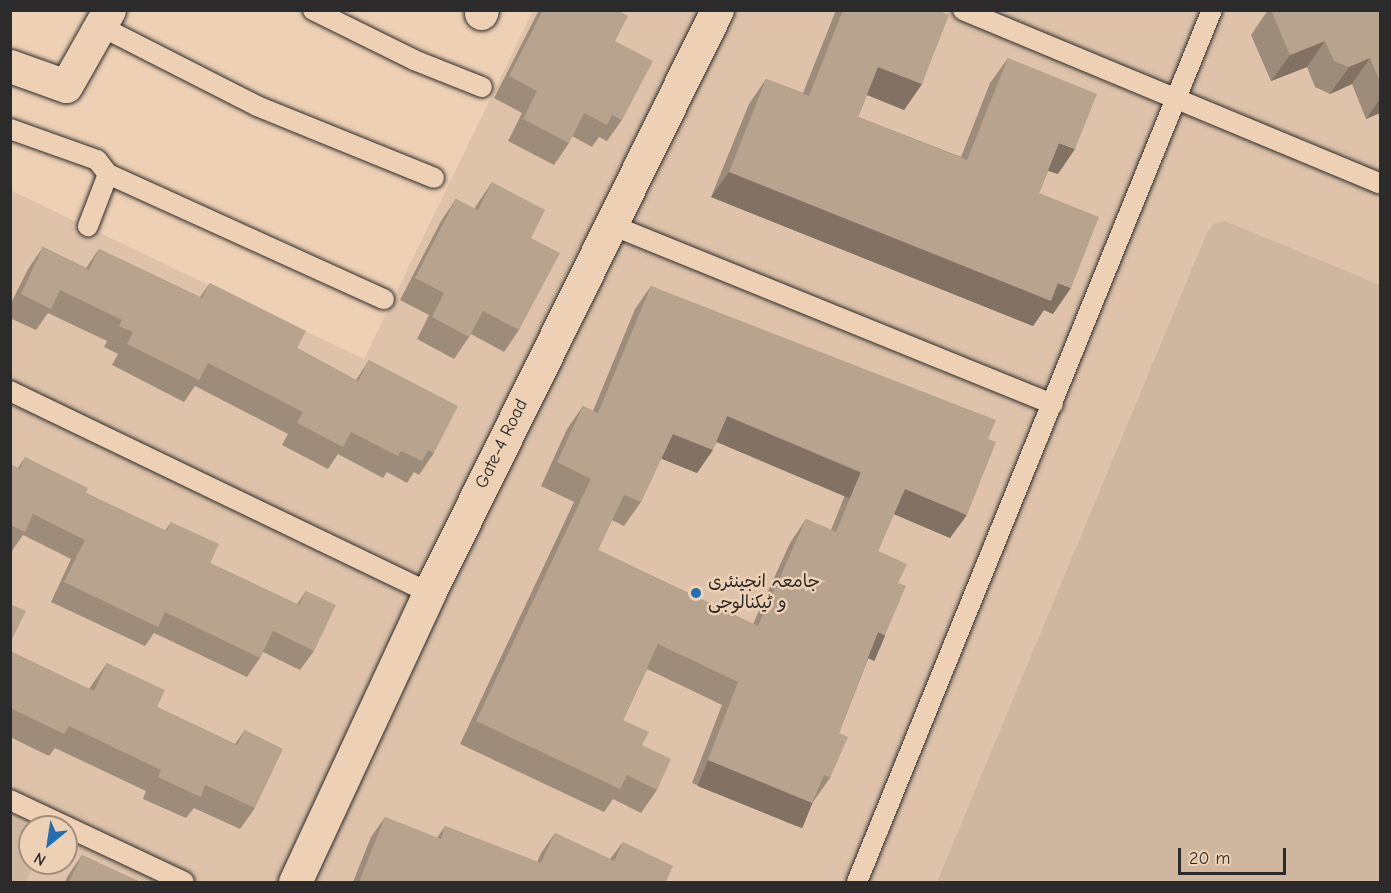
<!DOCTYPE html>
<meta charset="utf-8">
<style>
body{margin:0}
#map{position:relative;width:1391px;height:893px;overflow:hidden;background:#eed1b5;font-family:"Comic Neue","Playpen Sans Arabic",sans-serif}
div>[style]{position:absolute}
.built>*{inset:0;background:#dec3aa}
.green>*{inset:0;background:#cfb69f}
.roads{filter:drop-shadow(0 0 2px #2b2b2b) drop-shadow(0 0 2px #2b2b2b)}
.service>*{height:20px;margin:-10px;padding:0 10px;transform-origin:10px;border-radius:10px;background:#eed1b5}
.minor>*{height:33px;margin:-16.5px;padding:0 16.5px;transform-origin:16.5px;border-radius:16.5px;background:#eed1b5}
.wall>*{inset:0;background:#9e8c7b}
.shaded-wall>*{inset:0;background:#817264;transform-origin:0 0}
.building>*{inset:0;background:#b8a38f}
.dots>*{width:16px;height:16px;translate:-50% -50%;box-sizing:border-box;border:3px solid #eed1b5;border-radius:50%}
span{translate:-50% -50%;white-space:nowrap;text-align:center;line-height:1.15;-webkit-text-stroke:5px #eed1b5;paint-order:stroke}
.street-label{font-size:18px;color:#2b2b2b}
.poi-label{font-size:18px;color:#2b2b2b}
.left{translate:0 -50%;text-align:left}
.frame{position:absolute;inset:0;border:12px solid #2b2b2b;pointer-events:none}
.north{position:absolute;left:18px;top:815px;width:60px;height:60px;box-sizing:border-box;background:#eed1b5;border:2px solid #a08f7e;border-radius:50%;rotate:210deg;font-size:16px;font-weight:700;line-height:24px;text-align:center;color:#2b2b2b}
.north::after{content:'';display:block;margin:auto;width:21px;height:27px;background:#1f6fb2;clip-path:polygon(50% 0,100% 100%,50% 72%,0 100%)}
.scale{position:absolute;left:1178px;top:848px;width:108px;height:27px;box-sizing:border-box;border:3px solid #2b2b2b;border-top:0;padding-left:8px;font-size:18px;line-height:21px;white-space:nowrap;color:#2b2b2b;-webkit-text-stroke:4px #eed1b5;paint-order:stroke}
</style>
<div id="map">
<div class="built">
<div style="clip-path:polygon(evenodd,533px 11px,1380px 11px,1380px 882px,11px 882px,10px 190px,364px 359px,533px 11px,30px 827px,66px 827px,66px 863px,30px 863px,30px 827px)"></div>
</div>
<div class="green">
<div style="clip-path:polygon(1225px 221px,1380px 285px,1380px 882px,937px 882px,1207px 233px,1213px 224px)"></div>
<div style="clip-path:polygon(11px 818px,30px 827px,30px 863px,35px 863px,26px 882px,11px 882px)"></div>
</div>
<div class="roads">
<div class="service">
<div style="left:313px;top:10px;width:113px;rotate:26.3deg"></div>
<div style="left:414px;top:60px;width:73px;rotate:21.7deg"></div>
<div style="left:963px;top:10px;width:452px;rotate:22.6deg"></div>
<div style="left:100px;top:26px;width:176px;rotate:27deg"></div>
<div style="left:257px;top:106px;width:191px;rotate:22.1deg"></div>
<div style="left:10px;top:129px;width:92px;rotate:19.6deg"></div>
<div style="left:97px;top:160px;width:18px;rotate:52deg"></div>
<div style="left:108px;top:174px;width:56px;rotate:111deg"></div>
<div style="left:108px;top:174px;width:303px;rotate:24.4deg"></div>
<div style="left:609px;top:224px;width:479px;rotate:22.1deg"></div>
<div style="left:10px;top:391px;width:465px;rotate:25.7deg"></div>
<div style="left:10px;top:800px;width:192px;rotate:25.2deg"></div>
<div style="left:857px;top:882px;width:941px;rotate:-67.85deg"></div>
</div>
<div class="minor">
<div style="left:481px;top:13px;width:3px;rotate:-72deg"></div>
<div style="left:10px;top:66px;width:59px;rotate:19.7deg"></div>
<div style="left:66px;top:86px;width:87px;rotate:-60.5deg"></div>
<div style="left:295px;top:882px;width:319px;rotate:-65.1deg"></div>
<div style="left:429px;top:593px;width:650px;rotate:-63.71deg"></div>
</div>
</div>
<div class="wall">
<div style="clip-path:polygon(539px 10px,618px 10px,615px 41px,622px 120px,607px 141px,599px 137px,592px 147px,572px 136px,569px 143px,554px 165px,508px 141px,522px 113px,494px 98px)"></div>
<div style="clip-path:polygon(836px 10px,938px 10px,922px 84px,904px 110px,867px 95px,858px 117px,961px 157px,990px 83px,1008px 58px,1058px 174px,1048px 171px,1039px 193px,1053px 314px,1044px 310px,1033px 326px,711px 197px,749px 104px,766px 79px,803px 93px)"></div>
<div style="clip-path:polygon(1268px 10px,1380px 10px,1380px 113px,1366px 119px,1352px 84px,1330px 94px,1315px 87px,1307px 67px,1271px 81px,1251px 35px)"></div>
<div style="clip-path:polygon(492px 182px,531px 238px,519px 330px,504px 352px,471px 334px,454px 359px,417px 339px,429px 315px,400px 300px,441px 221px,456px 199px,474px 209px)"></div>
<div style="clip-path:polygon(43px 247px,86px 268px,99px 249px,200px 297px,210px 283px,297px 348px,356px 380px,369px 360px,434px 453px,419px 475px,414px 472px,407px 483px,387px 472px,383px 478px,338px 454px,328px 469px,282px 445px,288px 434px,195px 386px,184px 402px,112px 365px,118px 354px,104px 347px,107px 341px,48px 313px,36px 330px,10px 318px,10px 305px,28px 269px)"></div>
<div style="clip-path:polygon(evenodd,651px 286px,988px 439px,950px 538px,894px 514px,878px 551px,898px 583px,839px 733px,830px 778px,796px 826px,692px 783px,722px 705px,647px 669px,623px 720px,642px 745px,657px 790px,641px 813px,613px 799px,604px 812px,460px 744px,574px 502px,541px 486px,567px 429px,583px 406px,593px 411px,635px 309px,651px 286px,717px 442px,845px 495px,831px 530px,806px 519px,790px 543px,753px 624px,598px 550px,612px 520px,624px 526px,641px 502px,661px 458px,697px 473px,717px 442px)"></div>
<div style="clip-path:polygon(25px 457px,86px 493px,165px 531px,171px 522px,210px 563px,297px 604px,306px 591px,314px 651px,300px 670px,263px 652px,260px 658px,247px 677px,154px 633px,145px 646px,51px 602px,71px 559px,23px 535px,12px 551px,10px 550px,10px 464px,18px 468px)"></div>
<div style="clip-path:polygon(10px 651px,89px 689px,107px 663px,157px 707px,235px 744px,245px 730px,255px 808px,240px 829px,194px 808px,186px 818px,143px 799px,146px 791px,55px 748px,49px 756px,10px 737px)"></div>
<div style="clip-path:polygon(385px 817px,437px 838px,445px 826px,537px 862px,541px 853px,555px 833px,610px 859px,623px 842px,666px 882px,353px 882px,371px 837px)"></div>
<div style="clip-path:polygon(82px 855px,140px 882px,65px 882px,67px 877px)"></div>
</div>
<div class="shaded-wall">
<div style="clip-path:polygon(1325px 41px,1307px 67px,1271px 81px,1290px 55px)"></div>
<div style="clip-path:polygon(1370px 58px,1352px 84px,1330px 94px,1349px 67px)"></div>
<div style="clip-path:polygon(878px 67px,922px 84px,904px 110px,860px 92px)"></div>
<div style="clip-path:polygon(1380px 99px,1380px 113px,1366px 119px)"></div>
<div style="clip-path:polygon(1059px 143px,1075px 149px,1058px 174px,1041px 168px)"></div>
<div style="clip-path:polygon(729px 172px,1058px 283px,1071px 288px,1053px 314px,1044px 310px,1033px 326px,711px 197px)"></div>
<div style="left:727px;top:416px;width:145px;height:28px;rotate:23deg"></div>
<div style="clip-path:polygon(673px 434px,713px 450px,697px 473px,657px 457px)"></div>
<div style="clip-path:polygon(905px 489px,967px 515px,950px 538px,889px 512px)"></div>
<div style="left:878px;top:632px;width:8px;height:28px;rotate:23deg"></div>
<div style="left:708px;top:760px;width:113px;height:28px;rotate:22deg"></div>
</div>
<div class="building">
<div style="clip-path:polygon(543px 10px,618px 10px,628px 16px,615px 41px,653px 61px,622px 120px,612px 115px,607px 125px,584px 113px,569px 143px,523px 119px,537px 91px,509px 76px)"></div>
<div style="clip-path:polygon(843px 10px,938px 10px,949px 15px,922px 84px,878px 67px,858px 117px,967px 160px,1008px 58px,1097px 94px,1075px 149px,1059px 143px,1039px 193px,1099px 217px,1071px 288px,1058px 283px,1051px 301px,729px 172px,766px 79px,809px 96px)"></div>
<div style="clip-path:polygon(1271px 10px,1380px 10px,1380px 82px,1370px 58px,1349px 67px,1334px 61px,1325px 41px,1290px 55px)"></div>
<div style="clip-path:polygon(492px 182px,545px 210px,531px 238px,560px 253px,519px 330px,483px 311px,469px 337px,432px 317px,444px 293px,415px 278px,456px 199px,478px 210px)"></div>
<div style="clip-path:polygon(43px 247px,89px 270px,99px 249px,202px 298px,210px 283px,306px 331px,297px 348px,358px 381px,369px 360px,458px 406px,434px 453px,428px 450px,422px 461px,401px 451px,398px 456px,351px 432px,343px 447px,297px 423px,303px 412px,208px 363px,199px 380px,127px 344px,133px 332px,119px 326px,122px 320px,60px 290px,51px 309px,21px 294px)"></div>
<div style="clip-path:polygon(evenodd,651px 286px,996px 420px,988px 439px,996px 442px,967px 515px,905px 489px,878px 551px,907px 564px,898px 583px,906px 586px,885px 635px,878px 632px,839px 733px,848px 737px,830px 778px,824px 775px,812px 803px,708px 760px,738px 682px,658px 644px,623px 720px,649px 732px,642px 745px,671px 759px,657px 790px,627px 775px,620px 789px,476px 721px,591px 479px,557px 462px,583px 406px,598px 413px,651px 286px,727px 416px,861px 472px,836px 532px,806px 519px,758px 626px,598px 550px,624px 495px,641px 502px,673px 434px,713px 450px,727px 416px)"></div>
<div style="clip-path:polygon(25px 457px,88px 488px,86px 493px,167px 531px,171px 522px,219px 544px,210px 563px,299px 605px,306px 591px,336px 605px,314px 651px,273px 631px,260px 658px,165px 612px,158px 627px,64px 582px,85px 540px,33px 514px,25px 532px,10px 525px,10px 464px,20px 469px)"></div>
<div style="clip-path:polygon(10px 604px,26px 611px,10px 643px)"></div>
<div style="clip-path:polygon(10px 651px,94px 691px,107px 663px,165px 690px,157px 707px,237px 745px,245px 730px,283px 749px,255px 808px,205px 785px,201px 797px,158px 777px,161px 770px,69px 726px,64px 734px,10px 708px)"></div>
<div style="clip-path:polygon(385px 817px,441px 839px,445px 826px,541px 863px,555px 833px,614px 861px,623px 842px,673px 866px,666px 882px,359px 882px)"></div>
<div style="clip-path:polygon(82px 855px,140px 882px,69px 882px)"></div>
</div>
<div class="dots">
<div style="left:696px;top:593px;background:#1f6fb2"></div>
</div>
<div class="street-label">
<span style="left:502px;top:444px;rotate:-64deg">Gate-4 Road</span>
</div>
<div class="poi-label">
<span class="left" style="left:708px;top:593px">جامعہ انجینئری<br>و ٹیکنالوجی</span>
</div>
<div class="frame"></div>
<div class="north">N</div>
<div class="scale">20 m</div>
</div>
